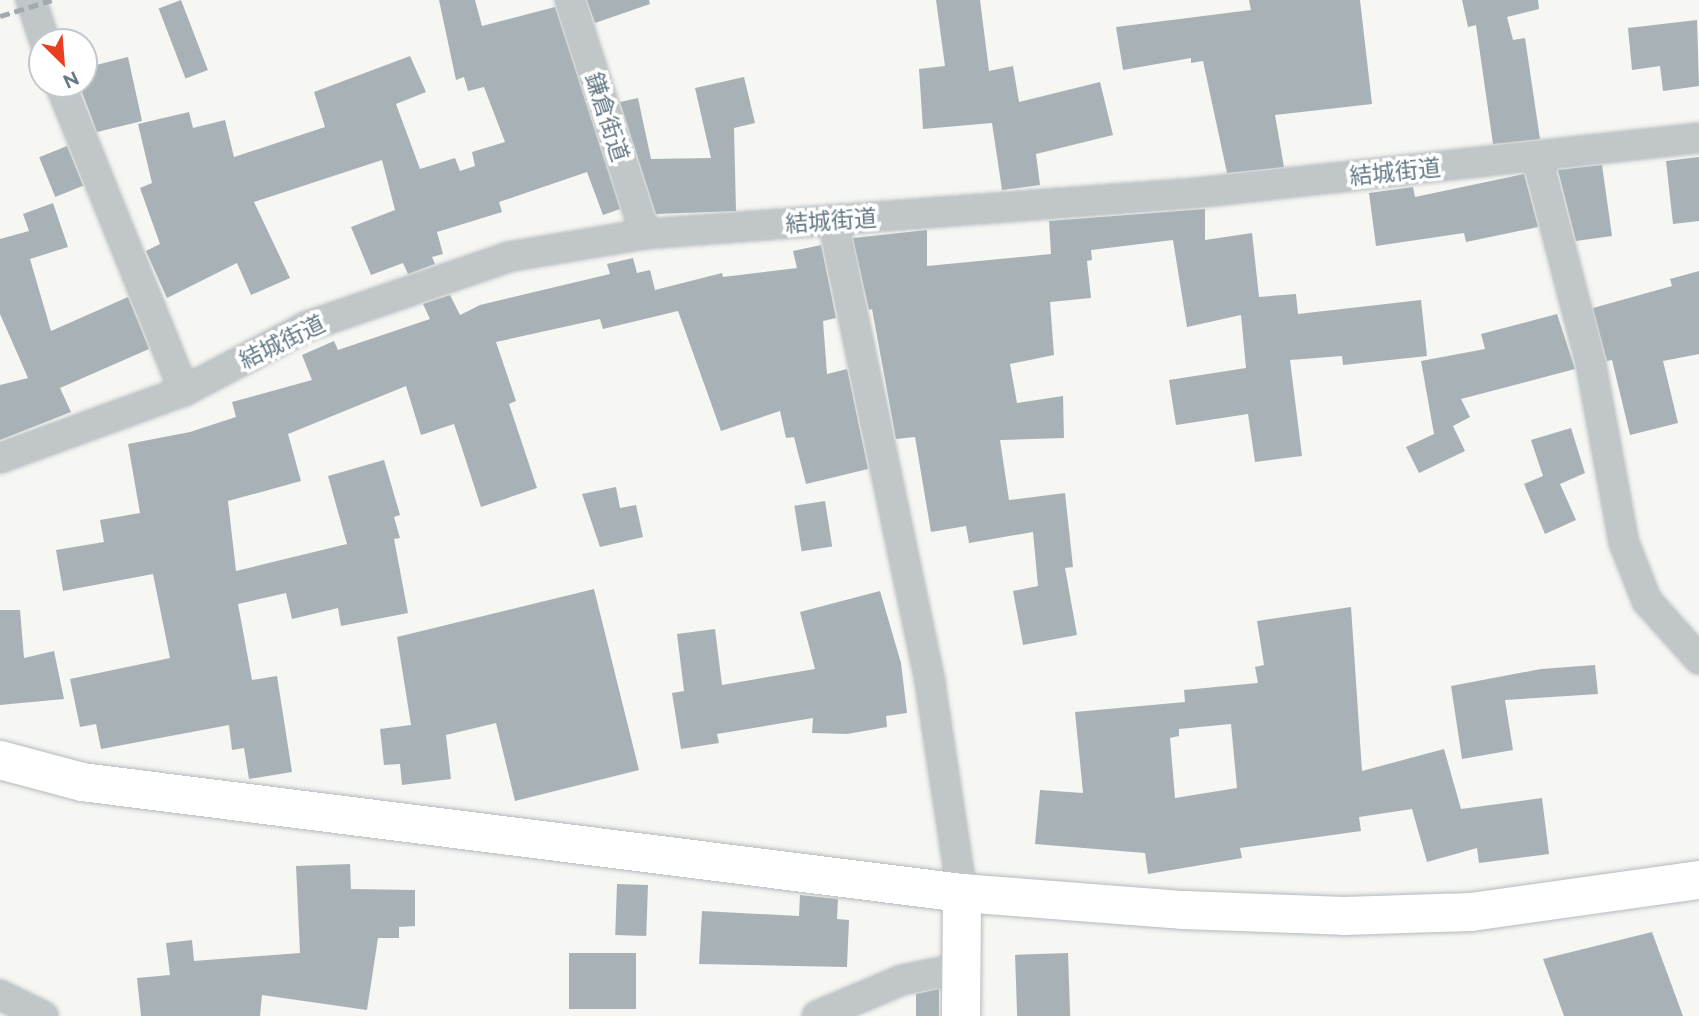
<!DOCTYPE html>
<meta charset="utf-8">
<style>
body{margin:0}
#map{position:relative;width:1699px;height:1016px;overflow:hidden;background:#f6f6f3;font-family:Raleway,"Noto Sans JP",sans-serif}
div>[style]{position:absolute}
.building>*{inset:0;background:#a8b2b6;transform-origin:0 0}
.roads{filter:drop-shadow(0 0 2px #b4babe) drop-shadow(0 0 2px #b4babe)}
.street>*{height:28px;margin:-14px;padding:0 14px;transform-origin:14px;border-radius:14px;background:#c1c7c9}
.secondary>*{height:38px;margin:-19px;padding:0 19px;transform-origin:19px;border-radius:19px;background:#fff}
.rail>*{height:5px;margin-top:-2.5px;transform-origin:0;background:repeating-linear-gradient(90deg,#a2aaaf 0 10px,transparent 0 15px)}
span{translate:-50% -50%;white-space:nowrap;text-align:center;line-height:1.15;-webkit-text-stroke:7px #fff;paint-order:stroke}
.street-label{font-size:23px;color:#647985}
.north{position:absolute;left:28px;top:28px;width:70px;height:70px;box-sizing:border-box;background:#fff;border:2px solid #c1c9ce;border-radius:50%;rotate:155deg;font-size:19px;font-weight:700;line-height:28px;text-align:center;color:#647985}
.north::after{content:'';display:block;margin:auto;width:24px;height:32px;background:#e93f20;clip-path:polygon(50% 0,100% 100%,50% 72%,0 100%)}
</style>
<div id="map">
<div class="building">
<div style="left:181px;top:0;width:75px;height:24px;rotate:69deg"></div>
<div style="clip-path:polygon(439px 0,475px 0,482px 26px,555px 7px,620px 209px,603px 215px,587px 172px,499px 202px,502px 212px,437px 232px,443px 254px,432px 257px,435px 264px,408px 274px,403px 263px,371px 275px,351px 227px,395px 210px,382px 160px,254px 202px,290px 278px,251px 295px,237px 263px,167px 298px,146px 251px,160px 244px,140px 188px,152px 183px,138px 124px,189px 112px,193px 128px,225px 120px,234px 157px,325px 127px,314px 92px,410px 56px,426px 92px,396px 104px,420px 169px,455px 158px,460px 171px,475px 166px,472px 152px,505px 142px,484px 87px,468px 91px,464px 77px,456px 80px)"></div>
<div style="clip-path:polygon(587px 0,649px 0,650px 4px,595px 23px)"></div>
<div style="clip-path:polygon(936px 0,980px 0,989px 71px,1013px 66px,1019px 102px,1100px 82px,1113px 135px,1036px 154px,1040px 185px,1002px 190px,992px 123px,923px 129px,919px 69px,945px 66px)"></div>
<div style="clip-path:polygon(1249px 0,1360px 0,1372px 104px,1275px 115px,1284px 167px,1227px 173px,1203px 61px,1191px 63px,1191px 58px,1123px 70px,1116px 27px,1251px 10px)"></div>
<div style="clip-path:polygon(1462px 0,1538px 0,1539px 9px,1507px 17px,1513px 40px,1525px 38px,1540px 139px,1493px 144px,1476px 25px,1468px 27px)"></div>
<div style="clip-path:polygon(1697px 20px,1699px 86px,1663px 91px,1660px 66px,1632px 70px,1628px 28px)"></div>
<div style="clip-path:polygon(128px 57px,142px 121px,97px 132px,79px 84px,84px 84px,84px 68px)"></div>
<div style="clip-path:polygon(744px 77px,755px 123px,734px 128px,736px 211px,656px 214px,620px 102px,638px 98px,651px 159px,711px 158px,695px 88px)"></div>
<div style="left:67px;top:146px;width:43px;height:30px;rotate:68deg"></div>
<div style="clip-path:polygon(1699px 157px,1699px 221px,1673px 224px,1666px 161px)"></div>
<div style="clip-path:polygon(1602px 165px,1612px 236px,1576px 241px,1558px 170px)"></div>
<div style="clip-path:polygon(1524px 174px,1538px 227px,1466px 242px,1464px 233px,1376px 246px,1369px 193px,1413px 187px,1415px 197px)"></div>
<div style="clip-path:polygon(53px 203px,68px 247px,30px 259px,51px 331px,128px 297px,149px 349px,60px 388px,71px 412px,0 440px,0 385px,28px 378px,0 314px,0 239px,29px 231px,23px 214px)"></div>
<div style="clip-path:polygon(1205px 209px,1205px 240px,1252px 233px,1259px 297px,1296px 294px,1298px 314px,1421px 300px,1427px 356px,1343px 365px,1342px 356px,1290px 360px,1302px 456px,1255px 462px,1248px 414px,1176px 425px,1169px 380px,1246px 368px,1241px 315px,1187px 327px,1173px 240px,1091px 250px,1092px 260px,1087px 261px,1091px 298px,1050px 302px,1054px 355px,1010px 364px,1017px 403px,1063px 396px,1064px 438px,1000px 440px,1009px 500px,1065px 493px,1073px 567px,1065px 568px,1077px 635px,1023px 645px,1013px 591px,1038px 586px,1033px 532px,969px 543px,966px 526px,931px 532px,915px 437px,896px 439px,872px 309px,869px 310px,853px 238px,927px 230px,927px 266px,1051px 254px,1049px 221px)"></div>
<div style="clip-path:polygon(821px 245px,836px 318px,823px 321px,827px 374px,847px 369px,868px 469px,806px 484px,794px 437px,786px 438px,780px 411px,721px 431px,678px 311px,603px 329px,600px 319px,496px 342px,516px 401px,509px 404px,537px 488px,481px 507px,454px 424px,421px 435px,406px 386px,288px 434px,301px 481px,228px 501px,236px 571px,347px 544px,328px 476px,384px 460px,400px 515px,394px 517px,400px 538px,394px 539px,408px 613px,341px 626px,338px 608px,292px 619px,286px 593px,238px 604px,252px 680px,277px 676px,292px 772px,249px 779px,244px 748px,232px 750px,229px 725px,101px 749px,96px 724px,80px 727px,70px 679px,170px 658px,153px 574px,63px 591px,56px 550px,104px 542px,100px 520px,140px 513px,128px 444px,190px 432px,236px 417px,232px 402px,312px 380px,302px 355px,334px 341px,338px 350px,430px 319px,423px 304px,450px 295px,460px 315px,480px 305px,610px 274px,607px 264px,633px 258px,637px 273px,650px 270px,655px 290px,722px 273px,723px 277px,797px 268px,793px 251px)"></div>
<div style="clip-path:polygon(1699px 271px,1699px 354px,1663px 361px,1678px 423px,1630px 435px,1612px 360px,1607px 361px,1593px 308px,1672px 286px,1670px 279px)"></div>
<div style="clip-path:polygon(1557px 314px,1575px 369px,1461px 399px,1470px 417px,1453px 426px,1465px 451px,1419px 473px,1406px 447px,1434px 434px,1421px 361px,1485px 349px,1481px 334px)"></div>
<div style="clip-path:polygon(1571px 428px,1585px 473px,1560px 484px,1576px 520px,1545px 534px,1524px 484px,1543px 476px,1531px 440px)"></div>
<div style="clip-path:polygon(616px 487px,620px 508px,636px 505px,643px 537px,600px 547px,582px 494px)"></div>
<div style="left:825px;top:501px;width:46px;height:31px;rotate:81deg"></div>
<div style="clip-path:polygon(594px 589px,639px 770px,515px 801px,496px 723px,446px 735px,451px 779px,402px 785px,400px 764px,384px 765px,380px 729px,411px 725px,397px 637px)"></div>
<div style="clip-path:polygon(880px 591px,901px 663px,907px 713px,886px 716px,887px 727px,847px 734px,812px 733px,813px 718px,717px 734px,719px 743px,681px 749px,672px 693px,684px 691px,677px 634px,715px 629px,722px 685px,815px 669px,800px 612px)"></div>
<div style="clip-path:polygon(evenodd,1351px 607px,1362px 771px,1444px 749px,1461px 809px,1542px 798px,1549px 854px,1479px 863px,1477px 848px,1427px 862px,1412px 809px,1359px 817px,1361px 831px,1240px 848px,1242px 858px,1148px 874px,1145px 853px,1035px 844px,1040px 790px,1083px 793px,1075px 712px,1185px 702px,1184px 690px,1258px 683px,1255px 667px,1264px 665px,1257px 621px,1351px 607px,1231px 724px,1237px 788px,1175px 798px,1170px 738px,1179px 736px,1179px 729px,1231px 724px)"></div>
<div style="clip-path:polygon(0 610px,20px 610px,24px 658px,54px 651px,64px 699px,0 705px)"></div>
<div style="clip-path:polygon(1595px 665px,1598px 694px,1505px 700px,1513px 750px,1462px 759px,1451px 686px,1541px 669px)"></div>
<div style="clip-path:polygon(350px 864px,351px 889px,415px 890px,415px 926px,399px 927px,399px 938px,378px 938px,367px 1010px,262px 995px,260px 1016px,141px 1016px,137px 978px,170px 975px,166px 943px,192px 940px,194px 961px,300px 953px,296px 866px)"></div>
<div style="left:617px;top:884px;width:31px;height:51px;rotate:2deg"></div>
<div style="clip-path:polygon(800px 895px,838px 899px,837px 919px,849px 920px,847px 967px,699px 964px,702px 911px,799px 916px)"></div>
<div style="clip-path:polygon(1652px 932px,1683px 1016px,1564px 1016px,1543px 959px)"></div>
<div style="left:569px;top:953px;width:67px;height:56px"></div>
<div style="left:1068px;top:953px;width:63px;height:53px;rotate:88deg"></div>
<div style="clip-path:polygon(939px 989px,939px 1016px,916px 1016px,916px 994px)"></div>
</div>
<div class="roads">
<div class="street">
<div style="left:31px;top:0;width:44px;rotate:71.6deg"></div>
<div style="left:570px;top:0;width:246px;rotate:72.2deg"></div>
<div style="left:60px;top:84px;width:331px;rotate:68deg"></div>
<div style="left:1537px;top:157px;width:215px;rotate:75.4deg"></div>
<div style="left:1591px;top:365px;width:181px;rotate:79.5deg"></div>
<div style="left:1624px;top:543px;width:62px;rotate:68.4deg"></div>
<div style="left:1647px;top:601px;width:78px;rotate:48.1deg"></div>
<div style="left:833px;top:221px;width:472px;rotate:78.1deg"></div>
<div style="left:930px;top:683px;width:212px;rotate:81.3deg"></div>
<div style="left:0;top:458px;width:196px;rotate:-20deg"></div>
<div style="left:184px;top:391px;width:140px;rotate:-27.7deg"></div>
<div style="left:308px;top:326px;width:212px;rotate:-19deg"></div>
<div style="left:508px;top:257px;width:139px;rotate:-9.5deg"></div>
<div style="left:645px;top:234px;width:552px;rotate:-4.26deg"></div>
<div style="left:1195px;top:193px;width:507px;rotate:-6.23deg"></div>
<div style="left:0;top:995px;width:48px;rotate:26deg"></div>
<div style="left:817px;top:1016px;width:92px;rotate:-23deg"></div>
<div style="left:902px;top:980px;width:60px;rotate:-11.5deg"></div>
</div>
<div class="secondary">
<div style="left:0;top:760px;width:85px;rotate:15deg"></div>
<div style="left:82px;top:782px;width:887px;rotate:7.19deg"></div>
<div style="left:962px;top:893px;width:223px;rotate:4.4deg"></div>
<div style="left:1184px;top:910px;width:160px;rotate:2.1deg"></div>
<div style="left:1344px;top:916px;width:127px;rotate:-1.8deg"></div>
<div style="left:1471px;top:912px;width:230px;rotate:-8deg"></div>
<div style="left:961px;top:1016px;width:123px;rotate:-89.5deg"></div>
</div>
</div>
<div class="rail">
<div style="left:0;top:16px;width:54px;rotate:-17.1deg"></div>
</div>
<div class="street-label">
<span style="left:607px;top:117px;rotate:72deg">鎌倉街道</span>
<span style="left:1395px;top:172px;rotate:-6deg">結城街道</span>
<span style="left:831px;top:221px;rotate:-4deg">結城街道</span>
<span style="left:282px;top:342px;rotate:-26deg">結城街道</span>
</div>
<div class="north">N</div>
</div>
